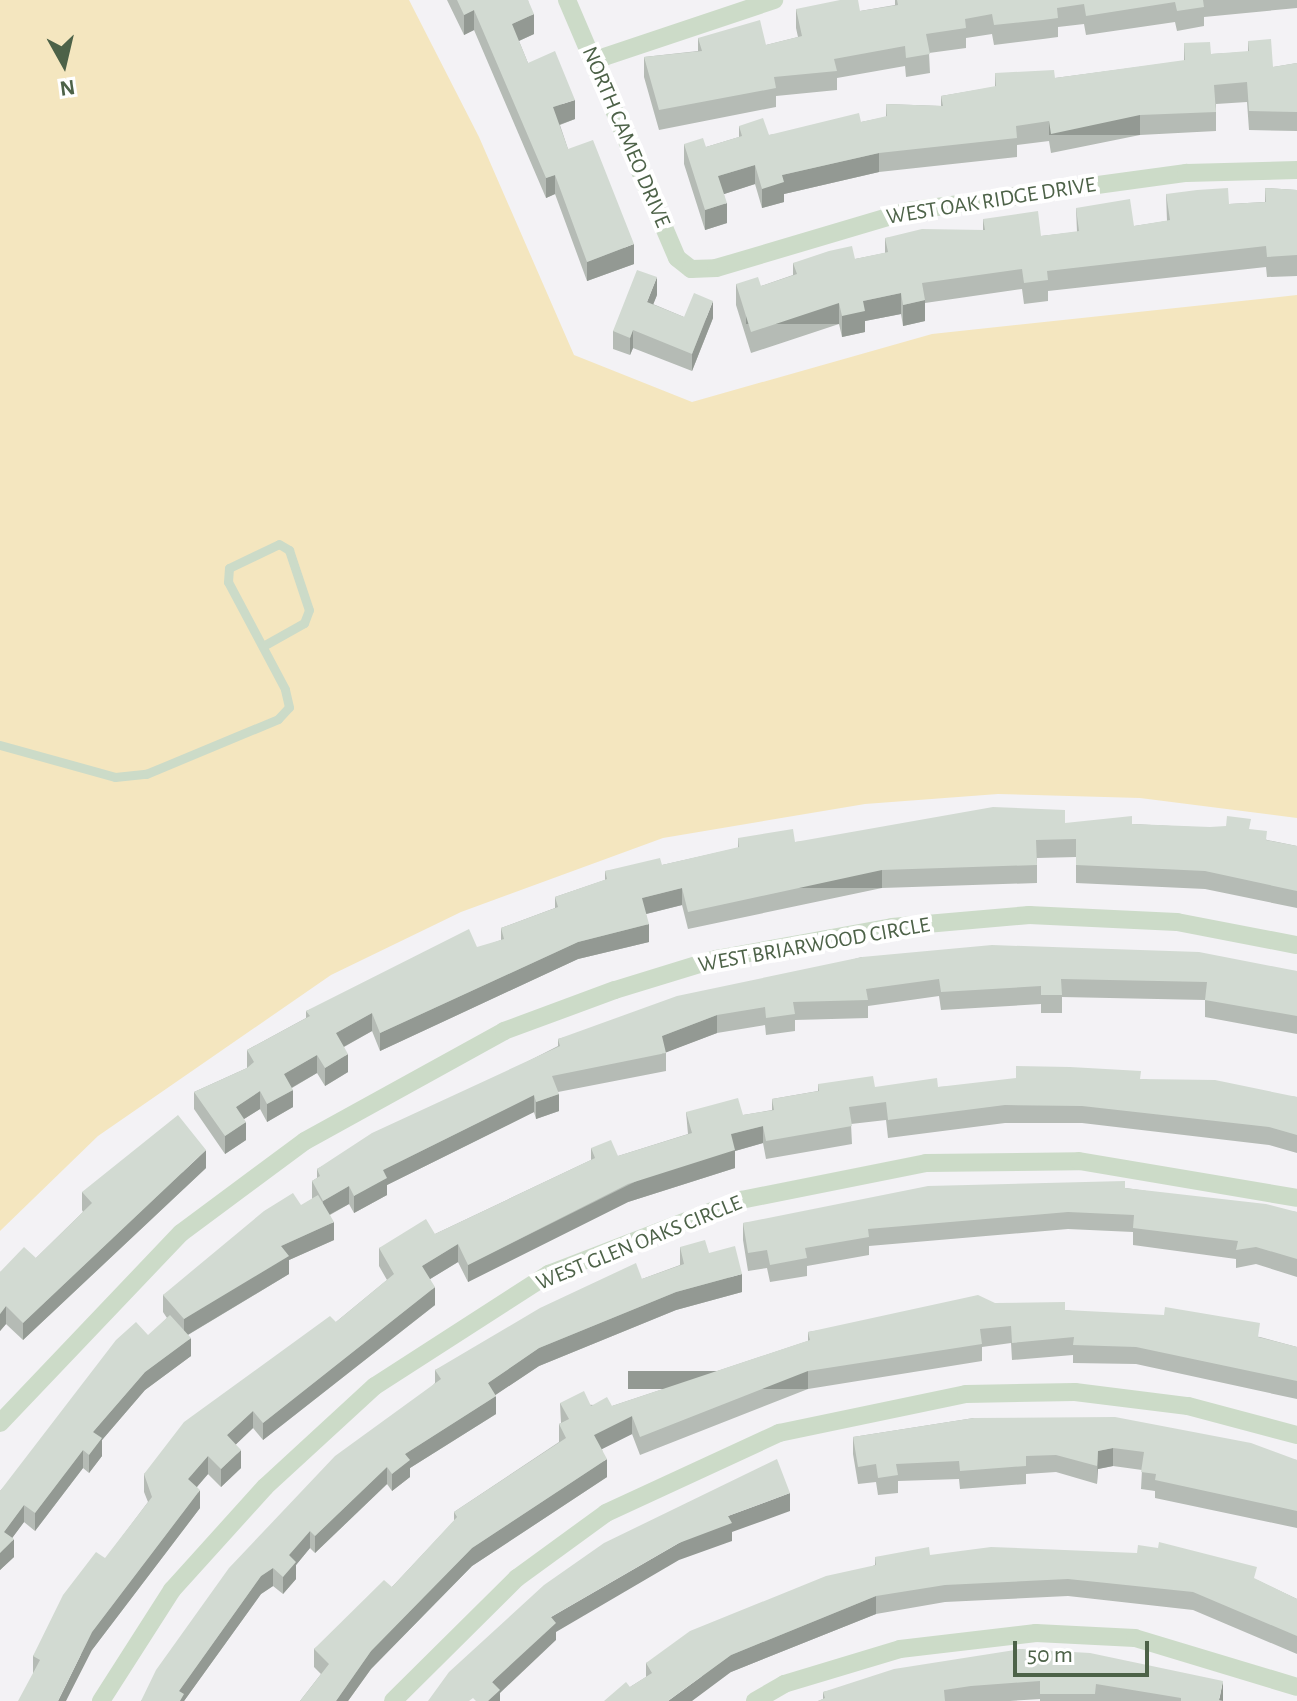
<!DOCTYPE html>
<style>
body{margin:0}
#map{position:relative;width:1297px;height:1701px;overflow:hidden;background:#f3f2f5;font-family:"Alegreya Sans",sans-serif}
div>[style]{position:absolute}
.green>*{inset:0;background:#f4e6bf}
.lane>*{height:9px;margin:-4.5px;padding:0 4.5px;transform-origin:4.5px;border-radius:4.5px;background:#ccdbc8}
.street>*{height:18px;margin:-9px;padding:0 9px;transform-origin:9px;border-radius:9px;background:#ccdbc8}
.wall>*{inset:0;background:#b5bbb5}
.shaded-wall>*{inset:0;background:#939993;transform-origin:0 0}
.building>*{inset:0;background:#d2dad2}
span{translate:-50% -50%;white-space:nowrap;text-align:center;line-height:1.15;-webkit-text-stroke:8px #fff;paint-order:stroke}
.street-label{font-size:22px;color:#4d6248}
.north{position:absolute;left:24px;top:24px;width:80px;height:80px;-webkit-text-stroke:6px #fff;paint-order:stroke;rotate:172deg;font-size:22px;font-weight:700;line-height:32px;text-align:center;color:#4d6248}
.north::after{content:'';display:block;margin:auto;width:28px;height:36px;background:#4d6248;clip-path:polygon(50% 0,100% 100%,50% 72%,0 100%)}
.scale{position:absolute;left:1013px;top:1641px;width:136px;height:36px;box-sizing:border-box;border:4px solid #4d6248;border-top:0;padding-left:10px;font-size:24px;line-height:28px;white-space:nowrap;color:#4d6248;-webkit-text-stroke:6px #fff;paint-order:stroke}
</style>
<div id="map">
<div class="green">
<div style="clip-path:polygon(0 0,409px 0,479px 137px,574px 355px,692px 402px,932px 334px,1297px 295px,1297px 818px,1140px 798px,998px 794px,865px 804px,663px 838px,461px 912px,331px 975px,98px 1136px,0 1231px)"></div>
</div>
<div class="lane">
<div style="left:0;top:745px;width:119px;rotate:15.5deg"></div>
<div style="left:115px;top:777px;width:31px;rotate:-6deg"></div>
<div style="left:146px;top:774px;width:143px;rotate:-22.6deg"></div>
<div style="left:278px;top:719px;width:16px;rotate:-47deg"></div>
<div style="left:289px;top:707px;width:18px;rotate:-103deg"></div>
<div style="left:285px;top:689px;width:121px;rotate:-118deg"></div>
<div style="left:228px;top:582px;width:14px;rotate:-86deg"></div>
<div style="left:229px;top:568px;width:55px;rotate:-25.6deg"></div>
<div style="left:279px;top:544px;width:12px;rotate:31deg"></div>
<div style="left:289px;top:550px;width:63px;rotate:71.6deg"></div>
<div style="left:309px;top:610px;width:14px;rotate:111deg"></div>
<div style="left:304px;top:623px;width:47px;rotate:150.7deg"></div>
</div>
<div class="street">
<div style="left:567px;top:0;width:280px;rotate:66.9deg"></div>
<div style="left:677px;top:258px;width:18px;rotate:38deg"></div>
<div style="left:691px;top:269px;width:25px;rotate:-2deg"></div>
<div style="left:716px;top:268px;width:200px;rotate:-16.5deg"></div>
<div style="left:908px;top:211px;width:281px;rotate:-7.8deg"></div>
<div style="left:1186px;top:173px;width:111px;rotate:-1.5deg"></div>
<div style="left:595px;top:60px;width:189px;rotate:-18.5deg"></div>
<div style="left:0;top:1423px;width:262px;rotate:-46.4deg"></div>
<div style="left:181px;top:1233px;width:154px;rotate:-36.6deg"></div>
<div style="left:305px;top:1141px;width:227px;rotate:-28.9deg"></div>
<div style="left:504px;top:1031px;width:118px;rotate:-20.3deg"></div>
<div style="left:615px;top:990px;width:106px;rotate:-17.1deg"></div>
<div style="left:716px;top:959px;width:179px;rotate:-10.3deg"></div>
<div style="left:892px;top:927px;width:138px;rotate:-5deg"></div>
<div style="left:1029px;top:915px;width:148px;rotate:2.7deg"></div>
<div style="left:1177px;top:922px;width:122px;rotate:10.9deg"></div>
<div style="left:101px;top:1701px;width:132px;rotate:-57.4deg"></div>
<div style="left:172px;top:1590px;width:139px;rotate:-47.9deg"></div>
<div style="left:265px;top:1487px;width:149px;rotate:-42.6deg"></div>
<div style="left:375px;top:1386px;width:207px;rotate:-32.8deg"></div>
<div style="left:549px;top:1274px;width:206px;rotate:-21.1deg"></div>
<div style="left:741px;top:1200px;width:189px;rotate:-11.3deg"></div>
<div style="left:926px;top:1163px;width:153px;rotate:-0.7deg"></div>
<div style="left:1079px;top:1161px;width:221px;rotate:9.6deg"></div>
<div style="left:393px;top:1701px;width:175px;rotate:-44.8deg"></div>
<div style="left:517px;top:1578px;width:110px;rotate:-36.1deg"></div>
<div style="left:606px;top:1513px;width:191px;rotate:-24.8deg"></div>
<div style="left:779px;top:1433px;width:191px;rotate:-11.8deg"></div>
<div style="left:966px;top:1394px;width:109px;rotate:-1.1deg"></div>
<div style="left:1075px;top:1392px;width:114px;rotate:7.1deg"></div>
<div style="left:1188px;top:1406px;width:113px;rotate:14.9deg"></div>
<div style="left:755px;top:1701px;width:34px;rotate:-30deg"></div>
<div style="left:784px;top:1684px;width:121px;rotate:-16.8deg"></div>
<div style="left:900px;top:1649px;width:137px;rotate:-6.7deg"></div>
<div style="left:1036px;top:1633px;width:99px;rotate:2.9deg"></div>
<div style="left:1135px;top:1638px;width:169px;rotate:16.8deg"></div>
</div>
<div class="wall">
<div style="clip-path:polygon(447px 0,528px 0,534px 34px,519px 41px,528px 63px,575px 119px,560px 125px,568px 149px,634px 264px,587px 281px,555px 194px,546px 198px,474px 30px,464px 35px)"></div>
<div style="clip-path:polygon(895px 0,1297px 0,1297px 8px,1204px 17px,1204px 26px,1177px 31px,1175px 22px,1086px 35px,1084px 24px,1058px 27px,1058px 37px,1043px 39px,994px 45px,992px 34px,966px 38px,966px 48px,929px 53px,930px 73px,906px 77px,905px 66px,837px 78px,837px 90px,776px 96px,776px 107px,659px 130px,644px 77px,644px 57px,698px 51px,698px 38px,766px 45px,798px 37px,796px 28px,796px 9px,860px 11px,895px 5px)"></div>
<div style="clip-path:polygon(1248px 41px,1273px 67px,1297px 63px,1297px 131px,1249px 130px,1247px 102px,1216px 104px,1216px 131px,1140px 135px,1051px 153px,1049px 141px,1017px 145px,1017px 157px,879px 172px,784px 194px,784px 202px,762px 208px,755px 184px,724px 194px,727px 223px,705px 230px,684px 164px,684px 144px,706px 147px,739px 137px,739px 126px,769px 135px,861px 122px,886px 117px,886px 104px,941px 106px,941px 96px,995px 87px,995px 73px,1055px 78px,1184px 61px,1184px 43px,1211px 54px,1248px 52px)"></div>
<div style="clip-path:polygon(1265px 188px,1297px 190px,1297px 276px,1267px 277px,1266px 267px,1048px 291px,1048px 301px,1024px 304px,1022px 289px,925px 303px,925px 321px,903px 326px,901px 314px,865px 321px,865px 332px,842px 337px,839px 324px,751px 353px,736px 305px,736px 284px,761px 286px,793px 275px,793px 263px,855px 259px,885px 253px,885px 238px,983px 230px,983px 219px,1041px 236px,1077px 232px,1076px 208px,1134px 226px,1167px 221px,1166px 194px,1229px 204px,1265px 202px)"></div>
<div style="clip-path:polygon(657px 295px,653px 304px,684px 317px,713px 318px,692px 371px,633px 348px,630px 355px,613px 349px,613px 331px)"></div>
<div style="clip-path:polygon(1065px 823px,1132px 824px,1251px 830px,1267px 840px,1297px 846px,1297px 908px,1205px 889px,1076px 883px,1076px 857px,1037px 858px,1037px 883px,882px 888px,688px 929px,682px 905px,646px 914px,649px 942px,578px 959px,380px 1051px,372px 1031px,344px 1047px,348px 1072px,325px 1086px,317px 1073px,292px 1088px,293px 1107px,267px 1122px,260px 1109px,244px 1119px,246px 1140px,225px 1154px,194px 1109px,194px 1092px,247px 1068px,247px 1050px,306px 1018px,306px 1011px,501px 940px,501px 928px,555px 908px,555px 897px,605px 880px,605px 871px,662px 865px,738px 848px,738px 838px,795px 842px)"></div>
<div style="clip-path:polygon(862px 957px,1297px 971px,1297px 1034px,1205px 1017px,1205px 1000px,1062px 997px,1062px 1013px,1041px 1013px,1041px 1004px,941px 1010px,939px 996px,868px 1006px,868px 1018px,795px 1020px,795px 1031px,766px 1035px,765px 1025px,717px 1033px,666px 1052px,666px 1071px,558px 1092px,559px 1111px,536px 1119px,534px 1112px,387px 1185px,387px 1195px,354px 1213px,349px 1204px,330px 1215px,334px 1240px,289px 1260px,289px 1274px,188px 1335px,191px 1356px,145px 1390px,102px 1440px,102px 1456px,89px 1473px,83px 1468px,35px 1531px,24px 1522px,12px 1538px,14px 1557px,0 1570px,0 1491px,167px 1318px,163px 1312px,163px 1295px,312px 1199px,312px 1181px,317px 1178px,317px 1169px,558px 1046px,558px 1039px)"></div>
<div style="clip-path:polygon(1141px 1079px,1297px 1097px,1297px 1153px,1269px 1145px,1082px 1123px,1005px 1123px,888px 1138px,886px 1120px,851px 1124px,852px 1144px,766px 1159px,763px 1143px,735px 1151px,735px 1168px,628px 1202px,468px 1282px,458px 1262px,430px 1279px,435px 1305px,263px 1440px,253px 1428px,235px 1445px,241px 1468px,221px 1487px,208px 1474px,197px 1487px,200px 1508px,92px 1650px,33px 1674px,33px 1656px,148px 1502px,144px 1492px,144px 1474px,336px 1322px,387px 1280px,379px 1266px,379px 1248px,435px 1234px,591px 1160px,591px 1148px,618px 1156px,688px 1134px,686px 1112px,743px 1115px,772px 1110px,772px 1099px,818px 1091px,818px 1084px,875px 1087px,938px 1087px)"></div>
<div style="clip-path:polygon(206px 1168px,23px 1340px,6px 1324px,0 1331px,0 1272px,36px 1258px,83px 1212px,82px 1210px,82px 1192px)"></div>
<div style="clip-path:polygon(1125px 1188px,1297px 1212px,1297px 1277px,1256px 1264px,1236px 1268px,1236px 1259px,1133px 1245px,1133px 1232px,1068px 1229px,869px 1246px,869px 1255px,807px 1266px,807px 1276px,770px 1282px,767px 1268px,748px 1271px,743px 1240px,743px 1223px)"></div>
<div style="clip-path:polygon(680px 1247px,709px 1253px,742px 1292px,676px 1310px,539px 1366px,495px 1395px,496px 1414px,410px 1468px,410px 1477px,392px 1491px,387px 1484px,315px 1553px,310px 1548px,296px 1565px,296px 1579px,283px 1594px,273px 1586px,261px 1594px,184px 1701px,141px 1701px,435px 1383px,435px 1370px,642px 1279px,680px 1265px)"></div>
<div style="clip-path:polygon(995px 1303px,1065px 1310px,1260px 1337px,1297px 1347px,1297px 1399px,1136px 1364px,1073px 1363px,1073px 1355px,1012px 1360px,1011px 1343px,982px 1347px,982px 1361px,808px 1389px,640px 1455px,632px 1434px,602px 1449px,607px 1477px,472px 1566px,371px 1669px,348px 1701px,300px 1701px,321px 1674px,314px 1667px,314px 1649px,392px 1587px,454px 1521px,454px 1512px,559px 1442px,559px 1424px,561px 1423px,560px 1403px,612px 1406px,808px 1341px,808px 1332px)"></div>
<div style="clip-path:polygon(974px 1418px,1297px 1460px,1297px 1528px,1155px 1498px,1155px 1491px,1141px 1489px,1142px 1470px,1113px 1466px,1098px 1469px,1097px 1484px,1056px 1472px,1026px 1474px,1026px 1484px,960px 1489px,959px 1479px,898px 1481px,898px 1493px,878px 1495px,876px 1482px,858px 1484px,853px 1454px,853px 1437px)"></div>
<div style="clip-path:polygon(930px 1555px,1257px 1580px,1297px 1599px,1297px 1654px,1193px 1610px,1068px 1596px,945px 1602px,876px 1614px,731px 1672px,630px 1687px,646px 1677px,646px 1663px,875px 1565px,875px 1557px)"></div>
<div style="clip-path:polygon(1021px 1649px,1223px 1699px,1223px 1701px,1040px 1701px,1040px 1699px,1010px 1701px,818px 1701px,823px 1699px,823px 1692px)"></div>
</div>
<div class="shaded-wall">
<div style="clip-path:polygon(474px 10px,474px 30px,464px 35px,464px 15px)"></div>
<div style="clip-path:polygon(534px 14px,534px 34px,512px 44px,512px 24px)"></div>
<div style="clip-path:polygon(575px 100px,575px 119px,553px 127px,553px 107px)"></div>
<div style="left:1140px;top:115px;width:20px;height:91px;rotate:90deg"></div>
<div style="clip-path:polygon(879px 153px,879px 172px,784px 194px,784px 202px,762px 208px,762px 189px,782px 175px)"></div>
<div style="clip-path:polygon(755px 165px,755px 184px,718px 196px,718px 176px)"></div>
<div style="clip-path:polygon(555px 175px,555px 194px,546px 198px,546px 178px)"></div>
<div style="clip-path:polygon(727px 203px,727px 223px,705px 230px,705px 210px)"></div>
<div style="clip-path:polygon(634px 244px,634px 264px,587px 281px,587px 262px)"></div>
<div style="clip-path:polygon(657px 277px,657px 295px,647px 320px,647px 302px)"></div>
<div style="clip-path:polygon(901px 293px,901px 314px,865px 321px,865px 332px,842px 337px,842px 316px,863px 301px)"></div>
<div style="clip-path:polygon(925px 300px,925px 321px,903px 326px,903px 305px)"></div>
<div style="clip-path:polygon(713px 301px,713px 318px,692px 371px,692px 354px)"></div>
<div style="left:839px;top:303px;width:21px;height:93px;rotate:90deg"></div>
<div style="clip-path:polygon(633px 330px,633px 348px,630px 355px,630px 338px)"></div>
<div style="left:882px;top:870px;width:18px;height:198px;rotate:90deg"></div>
<div style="clip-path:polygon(682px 888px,682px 905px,642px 915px,642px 898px)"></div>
<div style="clip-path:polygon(649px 924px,649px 942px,578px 959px,380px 1051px,380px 1033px,578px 942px)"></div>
<div style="clip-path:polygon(372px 1013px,372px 1031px,336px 1051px,336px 1033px)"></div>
<div style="clip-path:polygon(717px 1015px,717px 1033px,662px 1054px,662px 1036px)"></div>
<div style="clip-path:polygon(348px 1054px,348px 1072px,325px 1086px,325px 1068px)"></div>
<div style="clip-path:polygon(317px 1055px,317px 1073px,284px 1092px,284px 1074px)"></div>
<div style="clip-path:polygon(293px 1090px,293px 1107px,267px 1122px,267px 1104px)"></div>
<div style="clip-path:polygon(260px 1091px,260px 1109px,236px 1124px,236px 1107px)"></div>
<div style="clip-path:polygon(559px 1094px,559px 1111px,536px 1119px,536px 1102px)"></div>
<div style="clip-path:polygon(534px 1095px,534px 1112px,387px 1185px,387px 1195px,354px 1213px,354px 1196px,383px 1170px)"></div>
<div style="clip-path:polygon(246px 1122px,246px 1140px,225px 1154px,225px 1136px)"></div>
<div style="clip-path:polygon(763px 1126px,763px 1143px,735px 1151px,735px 1168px,628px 1202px,468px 1282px,468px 1265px,731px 1134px)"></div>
<div style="clip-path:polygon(206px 1150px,206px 1168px,23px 1340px,23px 1323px)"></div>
<div style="clip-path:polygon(349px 1186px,349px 1204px,323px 1218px,323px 1201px)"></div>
<div style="clip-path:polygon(334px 1222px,334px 1240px,289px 1260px,289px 1274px,184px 1337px,184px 1319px,281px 1246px)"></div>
<div style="clip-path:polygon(458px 1244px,458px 1262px,422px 1284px,422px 1266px)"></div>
<div style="clip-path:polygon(742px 1274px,742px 1292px,676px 1310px,539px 1366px,488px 1400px,488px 1383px,539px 1348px,676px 1292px)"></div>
<div style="clip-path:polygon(435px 1287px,435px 1305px,263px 1440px,263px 1423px)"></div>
<div style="clip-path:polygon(6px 1306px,6px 1324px,0 1331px,0 1314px)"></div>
<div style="clip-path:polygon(191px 1338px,191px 1356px,145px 1390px,102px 1440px,102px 1456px,89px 1473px,89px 1455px,93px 1432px,145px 1372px)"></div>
<div style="left:808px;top:1371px;width:18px;height:180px;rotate:90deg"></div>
<div style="clip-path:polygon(496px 1396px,496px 1414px,410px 1468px,410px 1477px,392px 1491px,392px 1474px,405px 1454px)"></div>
<div style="clip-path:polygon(253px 1411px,253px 1428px,227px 1453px,227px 1435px)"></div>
<div style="clip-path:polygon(632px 1416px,632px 1434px,594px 1453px,594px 1435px)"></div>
<div style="clip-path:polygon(1113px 1448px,1113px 1466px,1098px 1469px,1097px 1484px,1098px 1451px)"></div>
<div style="clip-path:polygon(83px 1450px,83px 1468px,35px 1531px,35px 1513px)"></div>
<div style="clip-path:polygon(241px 1450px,241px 1468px,221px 1487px,221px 1469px)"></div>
<div style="clip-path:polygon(208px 1456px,208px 1474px,188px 1497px,188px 1479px)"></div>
<div style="clip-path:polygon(607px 1459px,607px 1477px,472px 1566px,371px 1669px,348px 1701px,336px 1701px,371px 1651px,472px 1548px)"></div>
<div style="clip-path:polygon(387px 1467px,387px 1484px,315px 1553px,315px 1536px)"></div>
<div style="clip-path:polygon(200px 1490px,200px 1508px,92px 1650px,66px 1701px,58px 1701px,92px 1632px)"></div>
<div style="clip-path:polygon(790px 1493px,790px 1511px,732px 1532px,732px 1541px,679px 1560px,556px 1632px,556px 1640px,500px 1693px,500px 1701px,488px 1701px,492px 1682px,551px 1617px,679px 1543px,728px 1516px)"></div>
<div style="clip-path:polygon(24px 1505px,24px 1522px,4px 1549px,14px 1539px,14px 1557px,0 1570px,0 1553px,4px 1532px)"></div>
<div style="clip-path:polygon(310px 1531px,310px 1548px,296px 1565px,296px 1579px,283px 1594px,283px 1577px,289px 1555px)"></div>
<div style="clip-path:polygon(273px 1568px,273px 1586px,261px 1594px,184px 1701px,179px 1701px,179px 1691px,261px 1576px)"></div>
<div style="clip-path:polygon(876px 1596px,876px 1614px,731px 1672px,692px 1701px,668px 1701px,731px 1655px)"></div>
<div style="clip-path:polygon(1223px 1681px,1223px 1701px,1219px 1701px)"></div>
</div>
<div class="building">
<div style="clip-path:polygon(457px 0,528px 0,534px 14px,512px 24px,528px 63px,555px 51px,575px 100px,553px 107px,568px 149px,593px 140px,634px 244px,587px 262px,555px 175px,546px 178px,474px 10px,464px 15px)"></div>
<div style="clip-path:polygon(840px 0,858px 0,860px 11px,898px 5px,897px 0,1203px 0,1204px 7px,1177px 11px,1175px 2px,1086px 16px,1084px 4px,1057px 8px,1058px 18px,1043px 20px,994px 25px,992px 14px,965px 19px,966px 28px,926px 34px,930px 54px,906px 58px,905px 46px,834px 59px,837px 71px,774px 77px,776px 88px,659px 110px,644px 57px,702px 51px,698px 38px,760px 20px,766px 45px,802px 36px,796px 9px)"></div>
<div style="clip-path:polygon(1271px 39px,1273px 67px,1297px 63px,1297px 112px,1249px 111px,1247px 82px,1214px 85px,1216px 112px,1140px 115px,1051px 134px,1049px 121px,1016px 126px,1017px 138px,879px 153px,782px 175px,784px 182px,762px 189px,755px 165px,718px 176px,727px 203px,705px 210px,684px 144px,703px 138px,706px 147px,742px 136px,739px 126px,763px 118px,769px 135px,859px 113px,861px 122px,887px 116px,886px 104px,943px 106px,941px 96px,996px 86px,995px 73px,1054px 70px,1055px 78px,1185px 60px,1184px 43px,1210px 42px,1211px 54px,1249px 51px,1248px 41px)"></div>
<div style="clip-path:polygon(1228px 188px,1229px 204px,1266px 202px,1265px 188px,1297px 190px,1297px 255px,1267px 257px,1266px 246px,1047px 271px,1048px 280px,1024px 283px,1022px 269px,922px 283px,925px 300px,903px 305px,901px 293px,863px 301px,865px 311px,842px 316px,839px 303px,751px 332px,736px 284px,758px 277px,761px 286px,797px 274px,793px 263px,829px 251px,852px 246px,855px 259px,888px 252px,885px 238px,922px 229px,985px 230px,983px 219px,1038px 211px,1041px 236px,1079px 231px,1076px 208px,1130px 199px,1134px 226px,1170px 220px,1166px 194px,1197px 190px)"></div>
<div style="clip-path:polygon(637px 270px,657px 277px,647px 302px,684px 317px,694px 293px,713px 301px,692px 354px,633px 330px,630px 338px,613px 331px)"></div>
<div style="clip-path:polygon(993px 807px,1065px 810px,1065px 823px,1132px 816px,1132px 824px,1210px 827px,1226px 826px,1227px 816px,1251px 819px,1249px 829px,1267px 831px,1266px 840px,1297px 846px,1297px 891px,1205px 871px,1076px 865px,1076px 839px,1036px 840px,1037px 865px,882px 870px,688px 912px,682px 888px,642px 898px,649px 924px,578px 942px,380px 1033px,372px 1013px,336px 1033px,348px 1054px,325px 1068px,317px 1055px,284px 1074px,293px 1090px,267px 1104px,260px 1091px,236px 1107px,246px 1122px,225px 1136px,194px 1092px,247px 1068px,254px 1062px,247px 1050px,310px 1016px,306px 1011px,469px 929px,477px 947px,504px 939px,501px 928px,558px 907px,555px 897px,607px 879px,605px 871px,660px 858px,662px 865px,739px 847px,738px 838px,793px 829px,795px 842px)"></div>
<div style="clip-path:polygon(992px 945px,1199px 952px,1297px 971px,1297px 1016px,1205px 1000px,1207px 982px,1061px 979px,1062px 995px,1041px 995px,1041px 986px,941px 992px,939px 979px,866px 989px,868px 1000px,793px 1002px,795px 1014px,766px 1018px,765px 1007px,717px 1015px,662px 1036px,666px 1053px,552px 1076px,559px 1094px,536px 1102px,534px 1095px,383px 1170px,387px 1178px,354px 1196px,349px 1186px,323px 1201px,312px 1181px,320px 1176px,317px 1169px,372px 1133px,560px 1046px,558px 1039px,677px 996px,862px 957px)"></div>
<div style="clip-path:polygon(1016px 1066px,1070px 1067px,1141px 1071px,1140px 1079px,1215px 1080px,1297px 1097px,1297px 1135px,1269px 1127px,1082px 1106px,1005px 1105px,888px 1120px,886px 1102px,849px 1107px,852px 1126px,766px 1141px,763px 1126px,731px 1134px,735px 1150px,628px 1184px,468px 1265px,458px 1244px,422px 1266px,435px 1287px,263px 1423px,253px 1411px,227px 1435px,241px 1450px,221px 1469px,208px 1456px,188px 1479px,200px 1490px,92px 1632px,58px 1701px,18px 1701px,40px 1660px,33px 1656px,63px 1595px,96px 1552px,105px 1558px,152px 1497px,144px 1474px,184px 1422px,330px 1316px,336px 1322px,394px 1274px,379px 1248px,426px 1219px,435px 1234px,595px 1158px,591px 1148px,611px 1140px,618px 1156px,692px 1133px,686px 1112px,738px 1098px,743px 1115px,774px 1110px,772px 1099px,819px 1091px,818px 1084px,873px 1076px,875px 1087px,937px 1078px,938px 1087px,1016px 1078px)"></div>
<div style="clip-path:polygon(178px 1115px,206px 1150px,23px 1323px,6px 1306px,0 1314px,0 1272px,24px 1247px,36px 1258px,92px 1203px,82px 1192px)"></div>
<div style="clip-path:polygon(1125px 1181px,1125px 1188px,1266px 1204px,1297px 1212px,1297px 1259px,1256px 1247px,1236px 1250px,1238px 1241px,1133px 1228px,1134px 1215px,1068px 1212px,868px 1229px,869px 1237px,805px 1248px,807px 1258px,770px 1265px,767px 1250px,748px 1253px,743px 1223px,928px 1186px)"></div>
<div style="clip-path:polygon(293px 1193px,301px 1205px,318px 1195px,334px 1222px,281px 1246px,289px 1256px,184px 1319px,163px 1295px,264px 1211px)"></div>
<div style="clip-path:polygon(705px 1240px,709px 1253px,735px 1246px,742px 1274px,676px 1292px,539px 1348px,488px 1383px,496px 1396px,405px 1454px,410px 1460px,392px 1474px,387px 1467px,315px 1536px,310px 1531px,289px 1555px,296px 1562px,283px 1577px,273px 1568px,261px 1576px,179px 1691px,184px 1694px,180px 1701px,141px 1701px,156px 1670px,229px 1568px,335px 1456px,441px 1379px,435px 1370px,540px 1308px,636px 1263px,642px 1279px,684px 1264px,680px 1247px)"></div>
<div style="clip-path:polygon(978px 1295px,995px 1303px,1065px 1302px,1065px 1310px,1164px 1315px,1165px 1307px,1260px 1323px,1258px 1337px,1297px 1347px,1297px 1381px,1136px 1347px,1073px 1345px,1074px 1337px,1012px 1343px,1011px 1326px,980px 1329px,982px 1344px,808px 1371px,640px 1437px,632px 1416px,594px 1435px,607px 1459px,472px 1548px,371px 1651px,336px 1701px,300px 1701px,329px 1664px,314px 1649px,384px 1580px,392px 1587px,457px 1517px,454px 1512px,566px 1438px,559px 1424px,569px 1419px,560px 1403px,584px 1391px,591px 1406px,607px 1397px,612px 1406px,810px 1340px,808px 1332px)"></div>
<div style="clip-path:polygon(170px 1315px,191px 1338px,145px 1372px,93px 1432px,102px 1438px,89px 1455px,83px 1450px,35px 1513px,24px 1505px,4px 1532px,14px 1539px,0 1553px,0 1491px,116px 1340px,136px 1322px,148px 1335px)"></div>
<div style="clip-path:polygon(1115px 1417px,1251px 1443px,1297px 1460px,1297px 1511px,1155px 1480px,1156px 1474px,1141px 1472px,1144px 1452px,1113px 1448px,1098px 1451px,1097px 1466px,1056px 1455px,1026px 1456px,1026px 1466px,960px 1471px,959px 1461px,896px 1464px,898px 1475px,878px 1478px,876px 1464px,858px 1467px,853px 1437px,974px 1418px)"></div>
<div style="clip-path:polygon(777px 1459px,790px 1493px,728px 1516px,732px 1523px,679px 1543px,551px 1617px,556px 1623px,492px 1682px,500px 1690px,488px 1701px,476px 1701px,473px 1698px,469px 1701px,428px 1701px,449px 1672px,544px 1585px,604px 1543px)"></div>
<div style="clip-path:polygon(1159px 1542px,1257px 1567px,1254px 1578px,1297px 1599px,1297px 1636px,1193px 1592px,1068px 1579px,945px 1585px,876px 1596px,731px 1655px,668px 1701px,604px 1701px,626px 1682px,630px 1687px,652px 1673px,646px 1663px,690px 1631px,826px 1576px,876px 1565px,875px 1557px,929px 1547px,930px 1555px,991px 1547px,1137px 1553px,1138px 1545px,1158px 1548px)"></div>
<div style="clip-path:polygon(1021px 1649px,1090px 1653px,1223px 1681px,1219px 1700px,1223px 1701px,1181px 1701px,1181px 1698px,1096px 1684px,1095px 1694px,1040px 1694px,1040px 1681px,971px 1686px,944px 1690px,945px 1701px,818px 1701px,825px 1698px,823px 1692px,894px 1669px)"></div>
</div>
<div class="street-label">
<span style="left:626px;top:137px;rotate:67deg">NORTH CAMEO DRIVE</span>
<span style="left:991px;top:201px;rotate:-9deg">WEST OAK RIDGE DRIVE</span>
<span style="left:814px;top:945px;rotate:-10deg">WEST BRIARWOOD CIRCLE</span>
<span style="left:639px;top:1243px;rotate:-22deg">WEST GLEN OAKS CIRCLE</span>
</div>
<div class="north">N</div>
<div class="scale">50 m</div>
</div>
